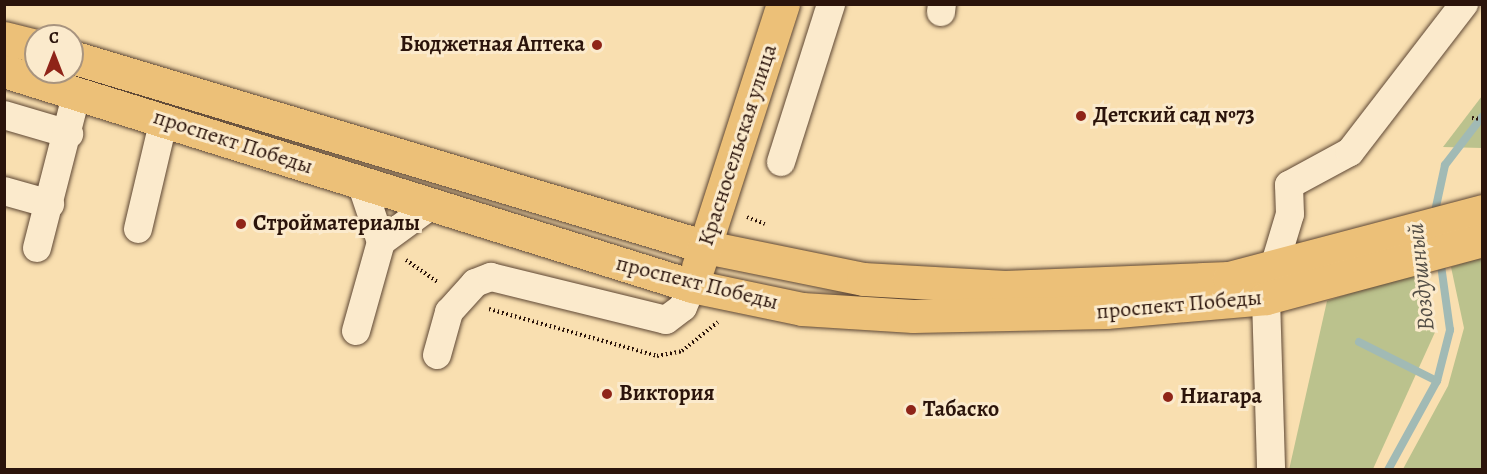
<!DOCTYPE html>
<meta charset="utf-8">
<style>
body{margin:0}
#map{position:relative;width:1487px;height:474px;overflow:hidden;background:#f9dfb0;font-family:Alegreya,serif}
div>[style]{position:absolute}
.green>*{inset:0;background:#bbc28d}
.stream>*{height:8px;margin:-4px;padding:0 4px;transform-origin:4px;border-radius:4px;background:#a1bab5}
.path>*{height:4px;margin-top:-2px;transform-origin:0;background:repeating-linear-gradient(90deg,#2b140b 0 1.5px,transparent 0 4.5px)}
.roads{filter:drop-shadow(0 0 2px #5e4734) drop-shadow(0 0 2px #5e4734)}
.minor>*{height:28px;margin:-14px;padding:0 14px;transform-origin:14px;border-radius:14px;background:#fbeacc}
.major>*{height:33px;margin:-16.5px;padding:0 16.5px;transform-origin:16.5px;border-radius:16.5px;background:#ecc078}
.dots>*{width:16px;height:16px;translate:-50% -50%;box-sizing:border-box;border:3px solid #fbeacc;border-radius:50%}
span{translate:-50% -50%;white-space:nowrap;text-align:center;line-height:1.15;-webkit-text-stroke:6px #fbeacc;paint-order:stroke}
.poi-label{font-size:22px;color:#2b140b;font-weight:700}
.right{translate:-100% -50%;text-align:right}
.left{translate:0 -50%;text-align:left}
.street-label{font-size:22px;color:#2b140b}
.water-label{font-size:24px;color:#544e46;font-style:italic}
.frame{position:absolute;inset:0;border:6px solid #2b140b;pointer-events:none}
.north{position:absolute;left:24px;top:24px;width:60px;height:60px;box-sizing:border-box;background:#fbeacc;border:2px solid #a8947f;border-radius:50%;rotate:0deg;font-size:16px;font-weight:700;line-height:24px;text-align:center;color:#2b140b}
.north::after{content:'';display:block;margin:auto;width:21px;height:27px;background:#8f2418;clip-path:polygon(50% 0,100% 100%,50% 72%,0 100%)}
</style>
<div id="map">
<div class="green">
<div style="clip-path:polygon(1482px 96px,1482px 148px,1443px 147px)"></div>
<div style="clip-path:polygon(1482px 257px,1482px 469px,1403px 469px,1448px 386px,1464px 328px,1451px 267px)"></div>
<div style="clip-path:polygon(1423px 269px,1436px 330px,1373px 469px,1289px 470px,1327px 301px)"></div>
</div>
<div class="stream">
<div style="left:1434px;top:216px;width:52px;rotate:-77.8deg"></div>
<div style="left:1445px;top:165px;width:61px;rotate:-52.4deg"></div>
<div style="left:1359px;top:342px;width:87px;rotate:26.6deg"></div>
<div style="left:1388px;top:470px;width:102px;rotate:-61.2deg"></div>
<div style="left:1437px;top:381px;width:53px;rotate:-75.7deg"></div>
<div style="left:1450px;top:330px;width:73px;rotate:-97.9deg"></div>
</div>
<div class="path">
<div style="left:1472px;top:118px;width:10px;rotate:6deg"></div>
<div style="left:747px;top:217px;width:19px;rotate:21deg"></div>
<div style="left:406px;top:260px;width:40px;rotate:34.9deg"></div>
<div style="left:489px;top:309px;width:174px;rotate:15.6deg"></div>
<div style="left:657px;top:356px;width:25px;rotate:-11deg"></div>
<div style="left:682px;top:351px;width:46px;rotate:-38.9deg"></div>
</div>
<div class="roads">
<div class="minor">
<div style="left:941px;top:12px;width:8px;rotate:-83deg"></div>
<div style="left:4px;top:115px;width:68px;rotate:16.3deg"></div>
<div style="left:781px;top:162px;width:166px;rotate:-72.4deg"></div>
<div style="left:4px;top:191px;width:48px;rotate:15.8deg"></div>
<div style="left:138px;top:229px;width:113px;rotate:-76.7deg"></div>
<div style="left:381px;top:242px;width:61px;rotate:-36.3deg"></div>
<div style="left:37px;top:248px;width:161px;rotate:-75.6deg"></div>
<div style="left:1274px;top:267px;width:55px;rotate:-73.2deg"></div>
<div style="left:1290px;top:214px;width:29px;rotate:-92deg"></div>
<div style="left:1289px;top:185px;width:69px;rotate:-28.4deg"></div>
<div style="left:1350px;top:152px;width:187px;rotate:-52.4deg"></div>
<div style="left:1266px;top:298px;width:172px;rotate:88.3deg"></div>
<div style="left:356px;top:331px;width:92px;rotate:-74.3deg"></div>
<div style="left:381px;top:242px;width:59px;rotate:-108.7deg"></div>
<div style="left:437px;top:355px;width:45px;rotate:-74.4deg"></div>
<div style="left:449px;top:312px;width:39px;rotate:-48deg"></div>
<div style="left:475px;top:283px;width:17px;rotate:-21deg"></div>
<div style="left:491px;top:277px;width:180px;rotate:13.8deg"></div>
<div style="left:666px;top:320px;width:21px;rotate:-37deg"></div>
<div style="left:683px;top:307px;width:23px;rotate:-67deg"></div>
</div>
<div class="major">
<div style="left:4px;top:38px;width:33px;rotate:14deg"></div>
<div style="left:72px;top:57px;width:662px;rotate:16.68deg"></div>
<div style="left:706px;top:247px;width:160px;rotate:11.5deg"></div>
<div style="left:863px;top:279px;width:142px;rotate:3.2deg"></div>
<div style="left:1005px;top:287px;width:224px;rotate:-2.3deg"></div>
<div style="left:1229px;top:278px;width:262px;rotate:-14.8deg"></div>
<div style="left:4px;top:71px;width:721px;rotate:17.35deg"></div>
<div style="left:692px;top:286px;width:112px;rotate:11.8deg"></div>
<div style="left:802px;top:309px;width:111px;rotate:3.6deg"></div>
<div style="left:913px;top:316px;width:193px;rotate:-1.2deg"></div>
<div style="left:1106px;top:312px;width:161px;rotate:-5deg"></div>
<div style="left:1266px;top:298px;width:224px;rotate:-15deg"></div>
<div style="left:698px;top:267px;width:276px;rotate:-72.1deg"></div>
</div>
</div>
<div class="dots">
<div style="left:597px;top:45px;background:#8f2418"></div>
<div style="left:1081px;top:116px;background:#8f2418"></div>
<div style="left:241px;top:224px;background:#8f2418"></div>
<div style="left:607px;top:394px;background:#8f2418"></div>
<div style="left:1168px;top:397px;background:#8f2418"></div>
<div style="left:911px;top:410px;background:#8f2418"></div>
</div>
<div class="poi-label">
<span class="right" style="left:585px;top:45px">Бюджетная Аптека</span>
<span class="left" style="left:1093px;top:116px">Детский сад №73</span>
<span class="left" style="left:253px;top:224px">Стройматериалы</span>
<span class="left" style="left:619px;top:394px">Виктория</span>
<span class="left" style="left:1180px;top:397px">Ниагара</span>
<span class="left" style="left:923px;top:410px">Табаско</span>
</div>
<div class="street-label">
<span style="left:233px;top:142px;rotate:18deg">проспект Победы</span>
<span style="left:738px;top:145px;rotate:-72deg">Красносельская улица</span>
<span style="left:697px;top:283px;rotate:14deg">проспект Победы</span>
<span style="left:1179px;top:305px;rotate:-5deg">проспект Победы</span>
</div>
<div class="water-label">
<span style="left:1421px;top:277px;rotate:-96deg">Воздушный</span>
</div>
<div class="frame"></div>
<div class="north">С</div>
</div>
